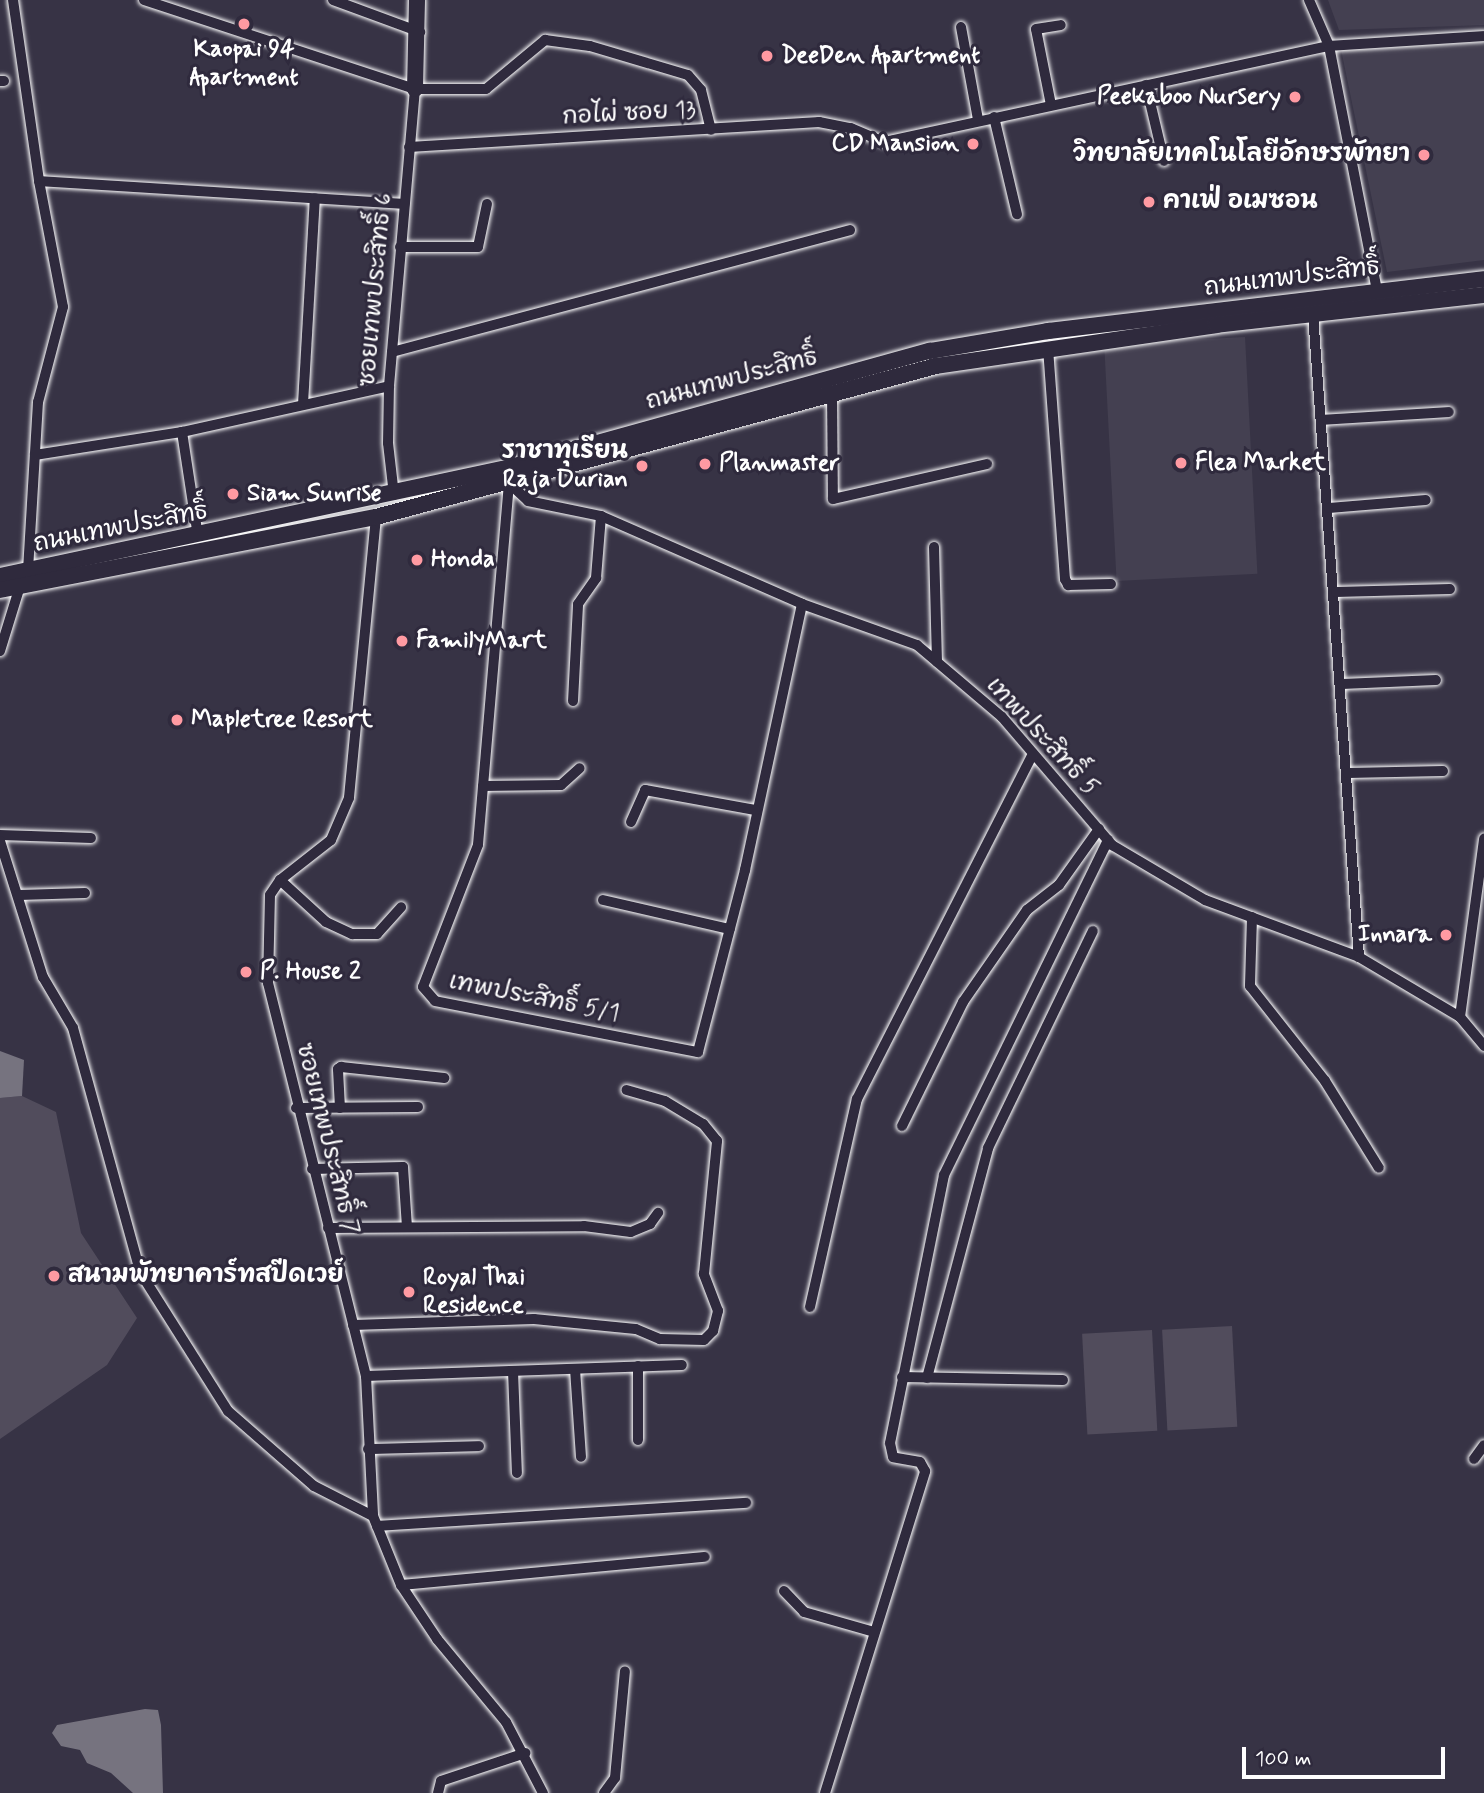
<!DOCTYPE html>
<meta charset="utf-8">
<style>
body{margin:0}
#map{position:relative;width:1484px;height:1793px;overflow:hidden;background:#373345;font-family:Mynerve,"Playpen Sans Thai",sans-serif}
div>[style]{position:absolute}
.built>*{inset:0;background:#444051;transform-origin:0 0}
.green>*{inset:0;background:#514c5c;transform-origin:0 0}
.water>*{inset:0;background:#76737f}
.roads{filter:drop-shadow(0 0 2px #fff) drop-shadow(0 0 2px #fff)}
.street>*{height:10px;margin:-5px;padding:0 5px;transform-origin:5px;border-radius:5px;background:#2f2a3d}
.secondary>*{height:16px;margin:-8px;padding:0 8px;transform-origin:8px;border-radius:8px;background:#2f2a3d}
.dots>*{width:19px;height:19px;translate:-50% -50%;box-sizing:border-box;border:4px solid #2f2a3d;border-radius:50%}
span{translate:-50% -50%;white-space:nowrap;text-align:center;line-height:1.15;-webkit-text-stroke:6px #2f2a3d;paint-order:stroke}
.poi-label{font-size:24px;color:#fff;font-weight:700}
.left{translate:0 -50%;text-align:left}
.right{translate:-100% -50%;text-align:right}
.street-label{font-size:24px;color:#fff}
.scale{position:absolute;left:1242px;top:1747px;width:203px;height:32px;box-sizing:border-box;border:4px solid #fff;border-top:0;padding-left:9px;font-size:21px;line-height:24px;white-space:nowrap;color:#fff;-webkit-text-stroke:5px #2f2a3d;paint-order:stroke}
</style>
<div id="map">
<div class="built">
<div style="clip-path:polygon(1328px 0,1484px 0,1484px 25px,1339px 30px)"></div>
<div style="clip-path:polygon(1484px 42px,1484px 260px,1387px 272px,1341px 49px)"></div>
<div style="left:1245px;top:337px;width:237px;height:141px;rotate:87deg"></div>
</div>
<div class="green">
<div style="clip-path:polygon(22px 1096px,56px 1112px,81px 1233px,137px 1318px,107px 1365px,0 1439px,0 1098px)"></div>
<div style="left:1232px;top:1326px;width:101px;height:70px;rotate:87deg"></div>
<div style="left:1152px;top:1330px;width:101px;height:70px;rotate:87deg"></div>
</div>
<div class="water">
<div style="clip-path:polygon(0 1051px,24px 1060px,22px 1096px,0 1098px)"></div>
<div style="clip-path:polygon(145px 1709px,158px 1710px,161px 1725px,163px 1793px,133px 1793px,111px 1773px,87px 1763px,80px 1750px,61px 1746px,52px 1733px,57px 1725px)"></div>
</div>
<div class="roads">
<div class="street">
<div style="left:13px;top:0;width:183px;rotate:81.8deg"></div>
<div style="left:39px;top:181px;width:128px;rotate:79.2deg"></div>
<div style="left:63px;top:307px;width:98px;rotate:104.7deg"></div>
<div style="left:38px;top:402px;width:168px;rotate:93.4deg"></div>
<div style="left:144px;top:0;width:285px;rotate:18.2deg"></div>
<div style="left:415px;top:89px;width:71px"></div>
<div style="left:486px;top:89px;width:77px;rotate:-39.7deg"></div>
<div style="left:545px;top:40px;width:45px;rotate:7.6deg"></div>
<div style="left:590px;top:46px;width:102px;rotate:16.5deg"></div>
<div style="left:688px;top:75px;width:20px;rotate:49deg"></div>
<div style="left:701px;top:90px;width:41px;rotate:76deg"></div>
<div style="left:333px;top:0;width:93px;rotate:20.2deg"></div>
<div style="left:1309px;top:0;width:50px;rotate:66.5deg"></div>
<div style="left:1329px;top:46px;width:250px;rotate:78.9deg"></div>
<div style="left:961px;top:27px;width:95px;rotate:79.6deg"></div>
<div style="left:0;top:81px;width:4px"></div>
<div style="left:1146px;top:85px;width:78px;rotate:76.7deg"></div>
<div style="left:1051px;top:105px;width:77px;rotate:-101.2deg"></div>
<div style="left:1036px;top:29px;width:25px;rotate:-9deg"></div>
<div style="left:994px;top:117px;width:100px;rotate:76.7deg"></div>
<div style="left:409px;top:147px;width:411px;rotate:-3.5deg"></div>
<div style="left:819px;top:122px;width:33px;rotate:11deg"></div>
<div style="left:851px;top:128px;width:36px;rotate:23deg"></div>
<div style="left:884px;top:142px;width:455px;rotate:-12.2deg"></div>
<div style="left:1329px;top:46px;width:155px;rotate:-3.7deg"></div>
<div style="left:39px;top:181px;width:366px;rotate:3.6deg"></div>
<div style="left:400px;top:247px;width:78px"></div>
<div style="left:478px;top:247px;width:44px;rotate:-78.2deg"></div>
<div style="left:1313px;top:314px;width:645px;rotate:85.91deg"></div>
<div style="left:1048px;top:348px;width:232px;rotate:85.8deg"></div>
<div style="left:1065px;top:579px;width:7px;rotate:63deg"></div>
<div style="left:1068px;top:585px;width:43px;rotate:-1.3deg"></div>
<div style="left:392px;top:352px;width:474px;rotate:-14.9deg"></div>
<div style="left:832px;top:393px;width:106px;rotate:89.5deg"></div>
<div style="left:833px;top:499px;width:158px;rotate:-12.8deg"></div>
<div style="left:303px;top:404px;width:206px;rotate:-86.7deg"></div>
<div style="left:1321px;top:420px;width:128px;rotate:-3.6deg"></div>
<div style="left:182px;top:432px;width:105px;rotate:81.3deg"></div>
<div style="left:35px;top:455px;width:149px;rotate:-8.9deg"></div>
<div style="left:182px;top:432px;width:212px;rotate:-12.5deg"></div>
<div style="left:509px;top:483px;width:363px;rotate:94.9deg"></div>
<div style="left:478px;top:845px;width:152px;rotate:111.2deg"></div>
<div style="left:423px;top:987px;width:18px;rotate:49deg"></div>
<div style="left:435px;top:1001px;width:268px;rotate:11deg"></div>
<div style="left:698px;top:1052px;width:188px;rotate:-75.5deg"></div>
<div style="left:745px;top:870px;width:272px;rotate:-77.9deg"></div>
<div style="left:509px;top:483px;width:26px;rotate:43deg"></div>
<div style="left:528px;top:501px;width:75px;rotate:11.6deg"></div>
<div style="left:601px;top:516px;width:219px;rotate:23.6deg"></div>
<div style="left:802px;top:604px;width:122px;rotate:19.6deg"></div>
<div style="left:917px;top:645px;width:111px;rotate:40.3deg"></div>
<div style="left:1002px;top:717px;width:169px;rotate:49.3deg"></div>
<div style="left:1112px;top:845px;width:108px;rotate:30.6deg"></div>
<div style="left:1205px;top:900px;width:164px;rotate:20.3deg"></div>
<div style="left:1359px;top:957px;width:117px;rotate:30.7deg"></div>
<div style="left:1460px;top:1017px;width:38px;rotate:50deg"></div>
<div style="left:394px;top:495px;width:52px;rotate:-96.6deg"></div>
<div style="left:388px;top:443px;width:57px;rotate:-89deg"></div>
<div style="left:389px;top:386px;width:298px;rotate:-85deg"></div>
<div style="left:1329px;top:508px;width:97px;rotate:-4.7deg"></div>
<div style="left:376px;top:517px;width:282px;rotate:95.5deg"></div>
<div style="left:349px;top:798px;width:46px;rotate:113.2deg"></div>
<div style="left:331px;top:840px;width:65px;rotate:141.9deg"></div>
<div style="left:280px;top:880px;width:18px;rotate:124deg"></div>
<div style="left:270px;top:895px;width:88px;rotate:91.3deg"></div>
<div style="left:268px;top:983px;width:405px;rotate:76deg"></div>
<div style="left:366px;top:1376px;width:140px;rotate:87.1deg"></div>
<div style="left:373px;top:1516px;width:74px;rotate:67.9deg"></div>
<div style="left:401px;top:1585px;width:65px;rotate:56.3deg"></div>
<div style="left:437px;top:1639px;width:108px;rotate:50.3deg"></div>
<div style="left:506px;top:1722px;width:80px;rotate:62.5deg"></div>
<div style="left:934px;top:547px;width:115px;rotate:88.5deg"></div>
<div style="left:1336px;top:592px;width:114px;rotate:-1.5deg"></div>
<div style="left:0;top:651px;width:68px;rotate:-72.9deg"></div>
<div style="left:1342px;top:684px;width:94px;rotate:-2.4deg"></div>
<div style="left:573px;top:701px;width:97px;rotate:-87deg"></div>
<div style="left:578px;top:604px;width:32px;rotate:-55deg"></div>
<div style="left:596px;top:578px;width:62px;rotate:-85.4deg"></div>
<div style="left:1348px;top:773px;width:95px;rotate:-1.2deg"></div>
<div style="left:483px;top:786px;width:78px;rotate:-0.7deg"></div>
<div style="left:561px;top:785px;width:25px;rotate:-42deg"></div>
<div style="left:631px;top:822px;width:35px;rotate:-66deg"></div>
<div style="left:645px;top:790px;width:112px;rotate:10.3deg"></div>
<div style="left:0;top:835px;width:91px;rotate:1.9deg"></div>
<div style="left:0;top:841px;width:143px;rotate:72.5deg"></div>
<div style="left:43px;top:977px;width:59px;rotate:59.5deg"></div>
<div style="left:73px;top:1028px;width:253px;rotate:74.6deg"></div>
<div style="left:140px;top:1272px;width:165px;rotate:57.7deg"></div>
<div style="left:228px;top:1411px;width:114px;rotate:41.1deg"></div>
<div style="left:314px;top:1486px;width:66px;rotate:27deg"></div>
<div style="left:280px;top:880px;width:62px;rotate:42.4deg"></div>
<div style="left:326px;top:922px;width:29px;rotate:25deg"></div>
<div style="left:352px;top:934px;width:25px"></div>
<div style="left:377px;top:934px;width:36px;rotate:-48deg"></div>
<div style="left:19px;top:895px;width:66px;rotate:-1.7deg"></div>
<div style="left:603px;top:900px;width:130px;rotate:12.9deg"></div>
<div style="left:1252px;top:917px;width:69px;rotate:91.7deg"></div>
<div style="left:1250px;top:986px;width:121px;rotate:51.7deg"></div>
<div style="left:1325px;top:1081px;width:102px;rotate:58.2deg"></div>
<div style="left:1460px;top:1017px;width:180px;rotate:-82.3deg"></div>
<div style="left:296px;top:1108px;width:122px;rotate:-0.5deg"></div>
<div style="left:340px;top:1108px;width:39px;rotate:-93deg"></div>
<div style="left:338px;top:1069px;width:4px;rotate:-34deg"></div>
<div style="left:341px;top:1067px;width:104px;rotate:6.1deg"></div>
<div style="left:902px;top:1126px;width:138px;rotate:-63.8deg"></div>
<div style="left:963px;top:1002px;width:112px;rotate:-55.2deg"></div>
<div style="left:1027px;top:910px;width:41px;rotate:-38deg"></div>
<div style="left:1059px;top:885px;width:69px;rotate:-54.5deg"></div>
<div style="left:312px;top:1169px;width:91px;rotate:-1.3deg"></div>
<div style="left:403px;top:1167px;width:60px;rotate:86.2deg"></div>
<div style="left:328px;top:1228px;width:256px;rotate:-0.4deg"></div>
<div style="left:584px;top:1226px;width:47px;rotate:7.3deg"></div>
<div style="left:631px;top:1232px;width:21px;rotate:-23deg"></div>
<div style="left:650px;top:1224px;width:14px;rotate:-54deg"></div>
<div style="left:810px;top:1307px;width:213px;rotate:-77.3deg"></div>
<div style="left:857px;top:1099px;width:387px;rotate:-63deg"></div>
<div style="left:353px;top:1325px;width:181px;rotate:-1.9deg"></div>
<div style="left:534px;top:1319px;width:102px;rotate:5.6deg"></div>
<div style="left:636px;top:1329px;width:26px;rotate:23deg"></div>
<div style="left:660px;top:1339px;width:44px;rotate:1.3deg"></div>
<div style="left:704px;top:1340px;width:13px;rotate:-45deg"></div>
<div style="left:713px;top:1331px;width:21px;rotate:-76deg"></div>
<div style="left:718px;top:1311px;width:40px;rotate:-111deg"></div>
<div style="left:704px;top:1274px;width:134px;rotate:-84.4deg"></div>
<div style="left:717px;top:1141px;width:22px;rotate:-129deg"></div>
<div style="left:703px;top:1124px;width:44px;rotate:-148.8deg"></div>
<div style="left:665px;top:1101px;width:40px;rotate:-164deg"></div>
<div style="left:575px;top:1369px;width:88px;rotate:86.1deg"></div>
<div style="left:513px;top:1371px;width:102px;rotate:87.8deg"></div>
<div style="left:366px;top:1376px;width:316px;rotate:-2deg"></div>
<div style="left:902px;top:1377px;width:161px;rotate:1.1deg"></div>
<div style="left:927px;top:1378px;width:238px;rotate:-75.1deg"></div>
<div style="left:988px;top:1148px;width:241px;rotate:-64.2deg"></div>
<div style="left:638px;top:1440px;width:74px;rotate:-90deg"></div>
<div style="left:368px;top:1449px;width:111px;rotate:-1.5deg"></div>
<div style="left:1474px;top:1459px;width:17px;rotate:-54deg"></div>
<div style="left:377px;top:1526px;width:370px;rotate:-3.6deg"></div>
<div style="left:401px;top:1585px;width:305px;rotate:-5.3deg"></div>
<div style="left:784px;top:1591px;width:29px;rotate:46deg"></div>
<div style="left:804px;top:1612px;width:73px;rotate:15.9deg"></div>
<div style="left:438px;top:1793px;width:12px;rotate:-76deg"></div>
<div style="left:441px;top:1781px;width:89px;rotate:-18.4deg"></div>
<div style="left:604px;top:1793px;width:19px;rotate:-54deg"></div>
<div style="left:615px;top:1778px;width:107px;rotate:-84.7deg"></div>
<div style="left:825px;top:1793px;width:337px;rotate:-72.7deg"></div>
<div style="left:925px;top:1471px;width:10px;rotate:-119deg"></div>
<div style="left:920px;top:1462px;width:27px;rotate:-170deg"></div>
<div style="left:893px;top:1457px;width:14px;rotate:-102deg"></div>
<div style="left:890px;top:1443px;width:273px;rotate:-78.6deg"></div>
<div style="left:944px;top:1175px;width:373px;rotate:-63.9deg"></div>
</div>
<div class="secondary">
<div style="left:415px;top:89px;width:89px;rotate:-88.7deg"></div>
<div style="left:0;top:576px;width:518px;rotate:-12.03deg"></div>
<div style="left:507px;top:468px;width:439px;rotate:-15.5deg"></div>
<div style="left:930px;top:351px;width:120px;rotate:-9.6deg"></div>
<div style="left:1048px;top:331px;width:439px;rotate:-6.8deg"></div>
<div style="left:0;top:590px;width:383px;rotate:-11deg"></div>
<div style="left:376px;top:517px;width:580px;rotate:-15.09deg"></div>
<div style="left:936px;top:366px;width:283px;rotate:-8.3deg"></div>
<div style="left:1216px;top:325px;width:270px;rotate:-6.4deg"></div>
</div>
</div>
<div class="dots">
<div style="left:244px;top:24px;background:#ff9aa2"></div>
<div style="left:767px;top:56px;background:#ff9aa2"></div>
<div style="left:1295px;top:97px;background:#ff9aa2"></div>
<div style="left:973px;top:144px;background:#ff9aa2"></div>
<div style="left:1424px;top:155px;background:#ff9aa2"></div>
<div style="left:1149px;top:202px;background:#ff9aa2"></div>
<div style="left:1181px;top:463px;background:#ff9aa2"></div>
<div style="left:705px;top:464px;background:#ff9aa2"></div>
<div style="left:642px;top:466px;background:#ff9aa2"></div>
<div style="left:233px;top:494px;background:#ff9aa2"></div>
<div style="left:417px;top:560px;background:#ff9aa2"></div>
<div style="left:402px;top:641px;background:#ff9aa2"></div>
<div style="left:177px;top:720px;background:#ff9aa2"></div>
<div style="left:1446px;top:935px;background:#ff9aa2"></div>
<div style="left:246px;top:972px;background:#ff9aa2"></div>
<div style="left:54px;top:1276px;background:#ff9aa2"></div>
<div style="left:409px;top:1292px;background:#ff9aa2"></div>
</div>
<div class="poi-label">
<span style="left:244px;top:64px">Kaopai 94<br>Apartment</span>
<span class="left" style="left:781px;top:56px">DeeDen Apartment</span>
<span class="right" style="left:1281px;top:97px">Peekaboo Nursery</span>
<span class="right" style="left:959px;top:144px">CD Mansion</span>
<span class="right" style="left:1410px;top:155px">วิทยาลัยเทคโนโลยีอักษรพัทยา</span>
<span class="left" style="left:1163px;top:202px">คาเฟ่ อเมซอน</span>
<span class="right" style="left:628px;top:466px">ราชาทุเรียน<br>Raja Durian</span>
<span class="left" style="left:1195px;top:463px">Flea Market</span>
<span class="left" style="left:719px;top:464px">Planmaster</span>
<span class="left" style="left:247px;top:494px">Siam Sunrise</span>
<span class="left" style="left:431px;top:560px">Honda</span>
<span class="left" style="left:416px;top:641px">FamilyMart</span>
<span class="left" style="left:191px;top:720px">Mapletree Resort</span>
<span class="right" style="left:1432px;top:935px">Innara</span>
<span class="left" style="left:260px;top:972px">P. House 2</span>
<span class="left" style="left:68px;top:1276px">สนามพัทยาคาร์ทสปีดเวย์</span>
<span class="left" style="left:423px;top:1292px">Royal Thai<br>Residence</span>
</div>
<div class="street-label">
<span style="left:629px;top:114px;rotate:-3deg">กอไผ่ ซอย 13</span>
<span style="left:1292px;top:278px;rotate:-7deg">ถนนเทพประสิทธิ์</span>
<span style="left:376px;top:290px;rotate:-85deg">ซอยเทพประสิทธิ์ 6</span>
<span style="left:732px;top:380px;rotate:-15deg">ถนนเทพประสิทธิ์</span>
<span style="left:121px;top:528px;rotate:-11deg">ถนนเทพประสิทธิ์</span>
<span style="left:1042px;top:737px;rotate:47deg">เทพประสิทธิ์ 5</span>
<span style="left:534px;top:998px;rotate:11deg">เทพประสิทธิ์ 5/1</span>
<span style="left:327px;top:1139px;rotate:76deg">ซอยเทพประสิทธิ์ 7</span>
</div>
<div class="scale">100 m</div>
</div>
